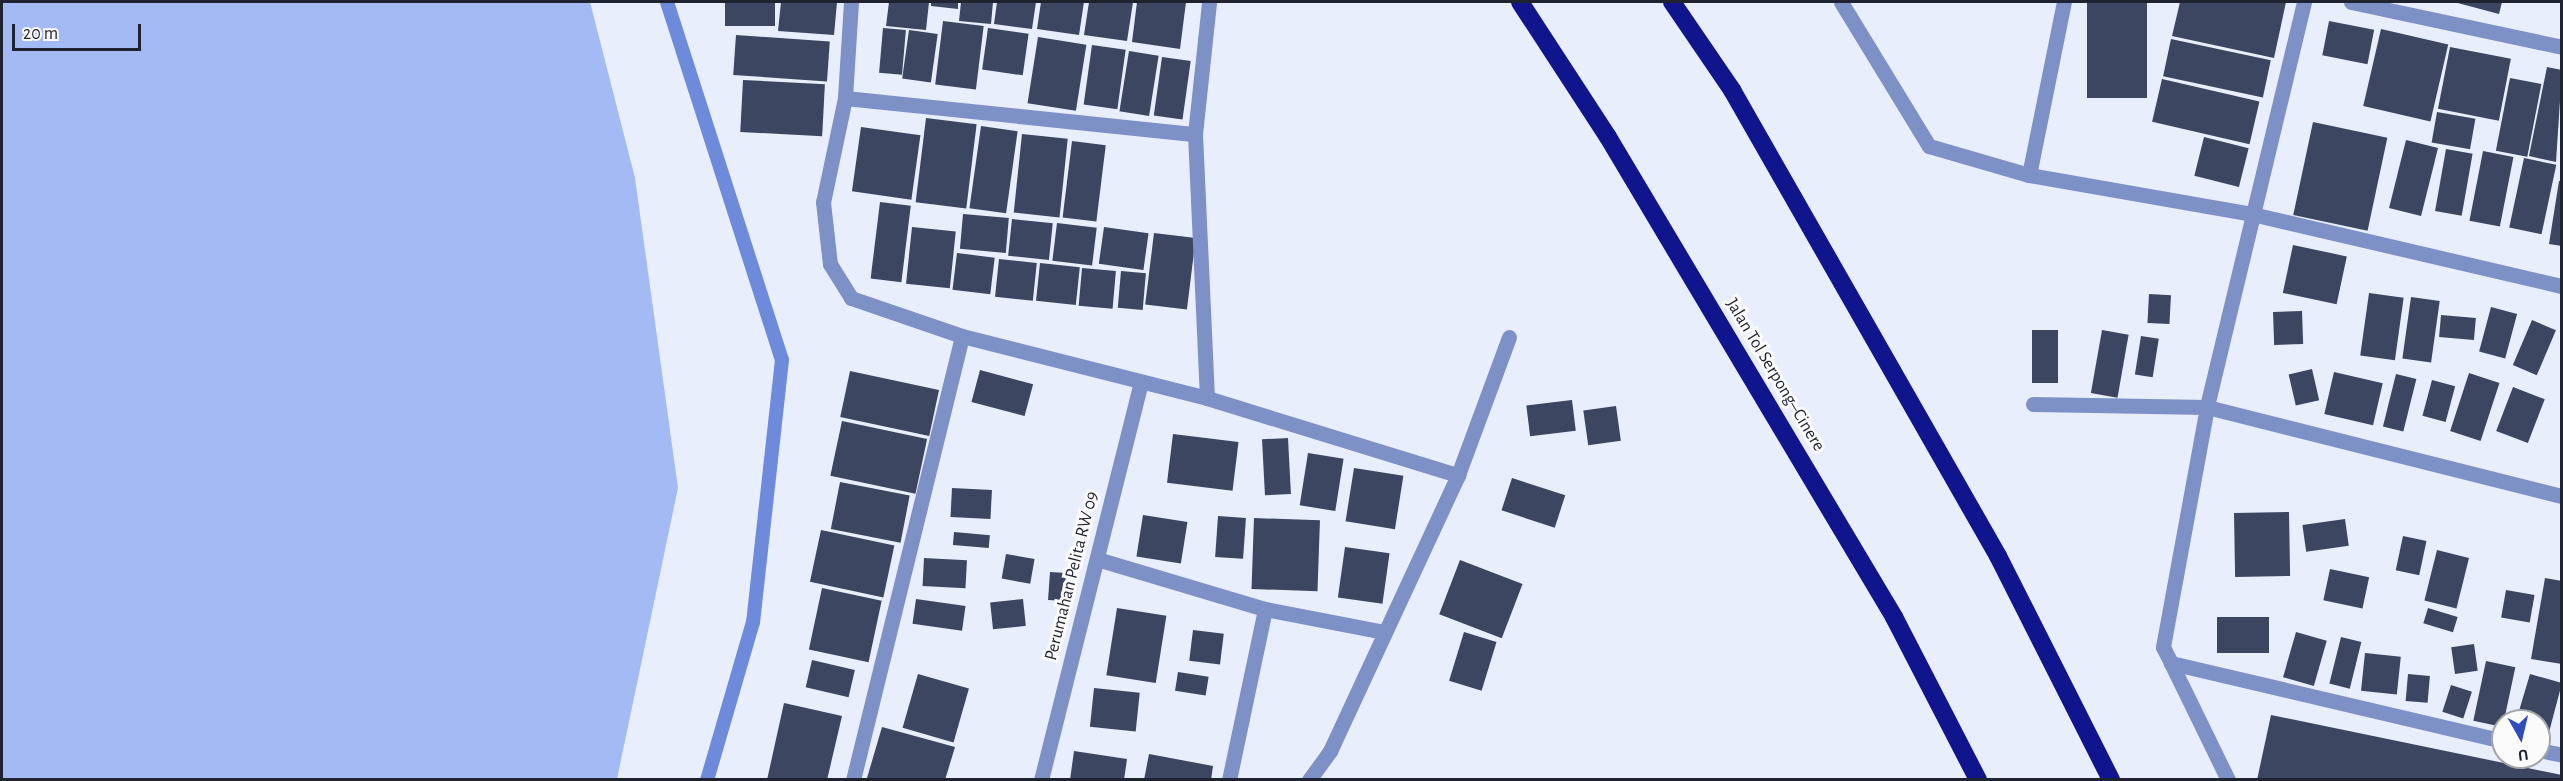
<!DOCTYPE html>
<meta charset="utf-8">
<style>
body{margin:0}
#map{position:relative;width:2563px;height:781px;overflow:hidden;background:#e8eefb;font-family:"Alegreya Sans",sans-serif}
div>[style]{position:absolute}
.green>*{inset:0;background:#a4baf4}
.stream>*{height:14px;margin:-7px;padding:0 7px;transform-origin:7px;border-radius:7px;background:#6e8adb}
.building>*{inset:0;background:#3c4661;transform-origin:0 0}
.minor>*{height:15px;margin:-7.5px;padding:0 7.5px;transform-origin:7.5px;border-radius:7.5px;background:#7d91c7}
.motorway>*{height:18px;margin:-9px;padding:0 9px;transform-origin:9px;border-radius:9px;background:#11158d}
span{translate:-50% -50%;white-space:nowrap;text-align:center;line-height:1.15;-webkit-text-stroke:6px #fbfbfb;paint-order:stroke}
.street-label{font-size:18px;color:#1e232f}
.frame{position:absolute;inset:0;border:3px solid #1e232f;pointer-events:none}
.north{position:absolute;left:2491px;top:709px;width:60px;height:60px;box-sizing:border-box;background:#fbfbfb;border:2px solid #a3a5a9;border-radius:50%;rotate:172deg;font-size:16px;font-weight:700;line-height:24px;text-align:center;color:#1e232f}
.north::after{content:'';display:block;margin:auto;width:21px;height:27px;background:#314dbd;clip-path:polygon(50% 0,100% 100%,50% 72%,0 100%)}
.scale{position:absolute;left:12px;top:24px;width:129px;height:27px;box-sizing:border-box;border:3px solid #1e232f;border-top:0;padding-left:8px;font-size:18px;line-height:21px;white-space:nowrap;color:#1e232f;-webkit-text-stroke:4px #fbfbfb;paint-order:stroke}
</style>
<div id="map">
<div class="green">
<div style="clip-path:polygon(2px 2px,590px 2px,635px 178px,678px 488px,617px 779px,2px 779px)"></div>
</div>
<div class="stream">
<div style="left:667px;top:2px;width:376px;rotate:72.2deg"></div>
<div style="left:782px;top:360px;width:264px;rotate:96.3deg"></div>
<div style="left:753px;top:622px;width:165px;rotate:106.2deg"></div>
</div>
<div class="building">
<div style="left:725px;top:2px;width:50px;height:24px"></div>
<div style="clip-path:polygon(781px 2px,837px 2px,834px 35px,778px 31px)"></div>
<div style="clip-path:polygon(889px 2px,929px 2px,926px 30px,886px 26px)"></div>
<div style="clip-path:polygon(931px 2px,958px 2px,958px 9px,931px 6px)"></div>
<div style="clip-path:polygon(961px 2px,993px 2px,991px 24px,959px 21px)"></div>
<div style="clip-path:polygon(997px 2px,1036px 2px,1032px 29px,994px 24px)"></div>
<div style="clip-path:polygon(1041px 2px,1084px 2px,1079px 35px,1037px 29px)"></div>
<div style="clip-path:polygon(1089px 2px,1133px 2px,1127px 41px,1084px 35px)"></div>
<div style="clip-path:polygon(1137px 2px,1186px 2px,1180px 49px,1132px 42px)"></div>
<div style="left:2087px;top:2px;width:60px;height:96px"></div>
<div style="clip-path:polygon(2180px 2px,2286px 2px,2274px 58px,2172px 36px)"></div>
<div style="clip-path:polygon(2454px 2px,2502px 2px,2499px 14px)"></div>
<div style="left:943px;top:21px;width:41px;height:64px;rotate:7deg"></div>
<div style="left:2329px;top:21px;width:46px;height:35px;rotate:11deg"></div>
<div style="left:883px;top:28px;width:23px;height:45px;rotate:5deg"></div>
<div style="left:988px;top:28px;width:41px;height:42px;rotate:8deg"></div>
<div style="left:2381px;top:29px;width:69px;height:79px;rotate:13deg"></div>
<div style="left:909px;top:30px;width:29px;height:49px;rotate:8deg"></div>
<div style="left:736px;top:35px;width:94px;height:40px;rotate:4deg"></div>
<div style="left:1038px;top:37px;width:49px;height:67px;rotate:9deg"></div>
<div style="left:2171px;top:39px;width:102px;height:38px;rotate:12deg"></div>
<div style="left:1092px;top:45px;width:34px;height:60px;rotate:8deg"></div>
<div style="left:2450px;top:47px;width:62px;height:63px;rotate:11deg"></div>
<div style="left:1129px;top:51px;width:30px;height:61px;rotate:9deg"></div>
<div style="left:1162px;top:57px;width:29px;height:59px;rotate:8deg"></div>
<div style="clip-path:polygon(2547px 67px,2562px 70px,2556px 162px,2529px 156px)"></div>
<div style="left:2510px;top:78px;width:32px;height:74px;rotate:11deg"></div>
<div style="left:2162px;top:79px;width:100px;height:44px;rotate:13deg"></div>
<div style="left:743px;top:80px;width:82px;height:52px;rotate:3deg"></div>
<div style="left:2437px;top:112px;width:39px;height:31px;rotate:10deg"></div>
<div style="left:926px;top:118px;width:51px;height:85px;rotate:7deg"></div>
<div style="left:2313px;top:122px;width:76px;height:95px;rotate:12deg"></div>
<div style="left:981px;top:126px;width:37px;height:83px;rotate:8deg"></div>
<div style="left:861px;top:127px;width:60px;height:65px;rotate:8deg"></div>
<div style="left:1022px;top:134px;width:46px;height:79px;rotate:6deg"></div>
<div style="left:2204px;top:137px;width:46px;height:40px;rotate:14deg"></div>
<div style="left:2406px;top:140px;width:33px;height:70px;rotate:14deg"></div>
<div style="left:1072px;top:141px;width:34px;height:77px;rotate:7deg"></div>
<div style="left:2446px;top:149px;width:27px;height:63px;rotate:10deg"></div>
<div style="left:2483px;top:151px;width:31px;height:71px;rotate:11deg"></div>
<div style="left:2524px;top:158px;width:33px;height:71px;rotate:12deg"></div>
<div style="clip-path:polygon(2559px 181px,2562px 181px,2562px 246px,2549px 244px)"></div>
<div style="left:880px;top:202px;width:31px;height:77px;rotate:7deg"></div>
<div style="left:963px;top:214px;width:46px;height:35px;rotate:5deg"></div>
<div style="left:1012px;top:219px;width:41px;height:37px;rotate:6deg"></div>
<div style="left:1057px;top:223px;width:40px;height:38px;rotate:7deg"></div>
<div style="left:912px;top:227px;width:44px;height:57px;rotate:6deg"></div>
<div style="left:1104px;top:227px;width:45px;height:37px;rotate:8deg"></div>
<div style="left:1154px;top:233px;width:42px;height:72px;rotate:7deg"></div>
<div style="left:2293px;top:245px;width:55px;height:49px;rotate:12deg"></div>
<div style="left:957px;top:253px;width:38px;height:37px;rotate:7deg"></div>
<div style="left:999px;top:259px;width:38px;height:38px;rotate:6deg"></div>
<div style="left:1040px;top:263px;width:40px;height:38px;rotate:6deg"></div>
<div style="left:1082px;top:268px;width:34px;height:38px;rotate:5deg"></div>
<div style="left:1121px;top:271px;width:25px;height:37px;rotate:5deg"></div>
<div style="left:2369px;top:293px;width:35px;height:63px;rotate:8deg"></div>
<div style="left:2149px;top:294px;width:22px;height:29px;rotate:3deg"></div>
<div style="left:2411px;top:297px;width:29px;height:62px;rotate:8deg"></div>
<div style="left:2491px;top:307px;width:27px;height:46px;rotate:15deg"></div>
<div style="left:2302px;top:311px;width:33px;height:29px;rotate:88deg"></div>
<div style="left:2441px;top:315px;width:35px;height:22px;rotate:5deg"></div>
<div style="left:2532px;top:320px;width:26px;height:49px;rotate:23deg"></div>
<div style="left:2032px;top:330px;width:26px;height:53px"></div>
<div style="left:2102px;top:330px;width:27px;height:64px;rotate:10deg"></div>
<div style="left:2141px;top:336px;width:18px;height:39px;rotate:9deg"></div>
<div style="left:2312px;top:369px;width:32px;height:24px;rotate:77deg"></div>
<div style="left:980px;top:370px;width:55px;height:33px;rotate:15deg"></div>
<div style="left:850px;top:371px;width:91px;height:47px;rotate:12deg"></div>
<div style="left:2334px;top:372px;width:50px;height:43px;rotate:13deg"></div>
<div style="left:2469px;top:373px;width:32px;height:61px;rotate:18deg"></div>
<div style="left:2396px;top:374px;width:21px;height:54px;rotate:14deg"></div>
<div style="left:2432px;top:380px;width:24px;height:37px;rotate:15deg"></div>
<div style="left:2513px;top:387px;width:34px;height:47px;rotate:21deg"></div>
<div style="left:1572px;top:400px;width:31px;height:46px;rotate:83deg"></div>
<div style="left:1616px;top:406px;width:35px;height:33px;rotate:82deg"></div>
<div style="left:842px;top:421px;width:87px;height:56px;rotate:12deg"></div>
<div style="left:1173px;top:434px;width:66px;height:49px;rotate:7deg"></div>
<div style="left:1288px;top:438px;width:56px;height:26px;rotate:87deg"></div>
<div style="left:1308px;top:453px;width:36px;height:53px;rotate:9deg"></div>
<div style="left:1354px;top:468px;width:50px;height:54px;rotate:9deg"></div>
<div style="left:1512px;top:478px;width:56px;height:34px;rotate:18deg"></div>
<div style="left:840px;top:482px;width:71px;height:48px;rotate:11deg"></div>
<div style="left:952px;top:488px;width:40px;height:29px;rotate:3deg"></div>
<div style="left:2289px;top:512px;width:64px;height:55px;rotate:89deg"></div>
<div style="left:1143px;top:515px;width:45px;height:42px;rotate:9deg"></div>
<div style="left:1218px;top:516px;width:28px;height:41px;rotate:4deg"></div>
<div style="left:1254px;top:518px;width:66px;height:71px;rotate:2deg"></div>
<div style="left:2345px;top:519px;width:27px;height:43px;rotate:82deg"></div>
<div style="left:821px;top:530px;width:75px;height:53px;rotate:12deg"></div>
<div style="left:954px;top:532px;width:36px;height:13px;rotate:5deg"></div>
<div style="left:2403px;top:536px;width:24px;height:35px;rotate:12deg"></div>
<div style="left:1345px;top:547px;width:45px;height:51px;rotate:8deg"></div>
<div style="left:2437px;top:550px;width:33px;height:52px;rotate:14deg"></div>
<div style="left:1006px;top:554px;width:29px;height:25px;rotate:10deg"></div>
<div style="left:924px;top:558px;width:43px;height:28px;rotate:3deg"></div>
<div style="left:1460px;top:560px;width:67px;height:58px;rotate:21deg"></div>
<div style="left:2330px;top:569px;width:40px;height:32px;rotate:12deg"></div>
<div style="left:1050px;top:572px;width:16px;height:28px;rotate:4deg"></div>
<div style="clip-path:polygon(2545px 578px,2562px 581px,2562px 664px,2531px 659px)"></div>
<div style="left:822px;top:588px;width:61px;height:63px;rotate:12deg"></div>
<div style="left:2506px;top:590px;width:29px;height:28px;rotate:10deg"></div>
<div style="left:916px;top:599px;width:50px;height:25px;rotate:8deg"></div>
<div style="left:1023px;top:599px;width:27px;height:33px;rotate:84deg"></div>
<div style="left:1117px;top:608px;width:50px;height:68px;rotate:9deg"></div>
<div style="left:2428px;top:608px;width:31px;height:16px;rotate:17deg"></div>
<div style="left:2269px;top:617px;width:36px;height:52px;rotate:90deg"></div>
<div style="left:1193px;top:630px;width:31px;height:31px;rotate:7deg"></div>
<div style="left:1464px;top:632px;width:34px;height:51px;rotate:17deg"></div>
<div style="left:2296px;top:632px;width:32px;height:47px;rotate:16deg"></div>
<div style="left:2341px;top:637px;width:21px;height:48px;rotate:14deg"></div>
<div style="left:2474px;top:644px;width:27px;height:23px;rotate:82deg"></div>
<div style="left:2365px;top:653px;width:36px;height:38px;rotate:6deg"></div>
<div style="left:812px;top:660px;width:44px;height:28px;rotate:13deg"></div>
<div style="left:2486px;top:661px;width:30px;height:61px;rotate:12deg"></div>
<div style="left:1178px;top:672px;width:31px;height:19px;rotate:9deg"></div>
<div style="left:918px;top:674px;width:53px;height:56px;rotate:16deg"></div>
<div style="left:2408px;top:674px;width:22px;height:27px;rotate:5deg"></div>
<div style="clip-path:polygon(2530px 674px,2562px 683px,2548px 736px,2539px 733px,2539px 721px,2516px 721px)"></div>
<div style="left:2451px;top:685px;width:22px;height:28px;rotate:18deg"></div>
<div style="left:1094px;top:688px;width:46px;height:39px;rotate:6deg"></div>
<div style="clip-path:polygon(784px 703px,842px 716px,827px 780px,767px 780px)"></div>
<div style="clip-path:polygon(2271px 715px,2562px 775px,2561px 780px,2257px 780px)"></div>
<div style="clip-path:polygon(882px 727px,955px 747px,945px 780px,867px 778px)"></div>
<div style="clip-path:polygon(1074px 751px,1127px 759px,1124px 780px,1070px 780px)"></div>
<div style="clip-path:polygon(1149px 754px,1213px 766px,1211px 780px,1144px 780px)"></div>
</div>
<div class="minor">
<div style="left:851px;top:2px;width:96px;rotate:93.6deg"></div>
<div style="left:845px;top:98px;width:106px;rotate:101.9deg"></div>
<div style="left:823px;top:202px;width:62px;rotate:83.6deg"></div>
<div style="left:830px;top:264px;width:40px;rotate:58deg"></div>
<div style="left:851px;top:298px;width:117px;rotate:18.9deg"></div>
<div style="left:962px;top:336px;width:253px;rotate:14.2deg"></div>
<div style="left:1207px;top:398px;width:263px;rotate:17.1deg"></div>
<div style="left:1841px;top:2px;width:169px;rotate:58.6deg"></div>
<div style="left:1929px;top:146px;width:104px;rotate:16.2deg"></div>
<div style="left:2029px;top:175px;width:226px;rotate:9.9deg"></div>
<div style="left:2252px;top:214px;width:318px;rotate:13.1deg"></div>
<div style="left:2304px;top:2px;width:416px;rotate:103.5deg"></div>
<div style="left:2207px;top:407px;width:244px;rotate:100.4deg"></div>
<div style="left:2163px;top:647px;width:18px;rotate:63deg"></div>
<div style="left:2171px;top:663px;width:341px;rotate:13.2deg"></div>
<div style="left:2351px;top:2px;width:216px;rotate:12deg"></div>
<div style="left:845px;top:98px;width:352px;rotate:5.9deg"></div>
<div style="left:2029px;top:175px;width:177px;rotate:-78.6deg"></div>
<div style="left:1207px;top:398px;width:264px;rotate:-92.6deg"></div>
<div style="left:1195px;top:134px;width:133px;rotate:-83.9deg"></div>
<div style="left:2033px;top:404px;width:174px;rotate:1deg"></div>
<div style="left:2207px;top:407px;width:366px;rotate:14.1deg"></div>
<div style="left:1097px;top:559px;width:175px;rotate:16.6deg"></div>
<div style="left:1265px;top:609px;width:122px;rotate:10.9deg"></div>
<div style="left:2171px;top:663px;width:130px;rotate:64deg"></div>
<div style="left:2539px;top:750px;width:24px;rotate:12deg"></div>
<div style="left:853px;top:780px;width:457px;rotate:-76.2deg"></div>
<div style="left:1041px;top:780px;width:410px;rotate:-75.9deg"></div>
<div style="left:1229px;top:780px;width:175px;rotate:-78.1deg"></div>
<div style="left:1309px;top:780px;width:36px;rotate:-54deg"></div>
<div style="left:1330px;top:751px;width:304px;rotate:-65.1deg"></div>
<div style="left:1458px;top:475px;width:147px;rotate:-69.7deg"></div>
</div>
<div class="motorway">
<div style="left:1520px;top:2px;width:161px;rotate:56.9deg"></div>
<div style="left:1608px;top:137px;width:559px;rotate:59.21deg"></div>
<div style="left:1894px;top:617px;width:183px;rotate:62.7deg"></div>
<div style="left:1672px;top:2px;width:107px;rotate:55.7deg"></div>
<div style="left:1732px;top:90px;width:537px;rotate:60.28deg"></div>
<div style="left:1998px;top:556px;width:251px;rotate:63.2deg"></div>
</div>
<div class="street-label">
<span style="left:1775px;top:375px;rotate:59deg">Jalan Tol Serpong–Cinere</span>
<span style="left:1072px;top:576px;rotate:-76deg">Perumahan Pelita RW 09</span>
</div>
<div class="frame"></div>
<div class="north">U</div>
<div class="scale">20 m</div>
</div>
